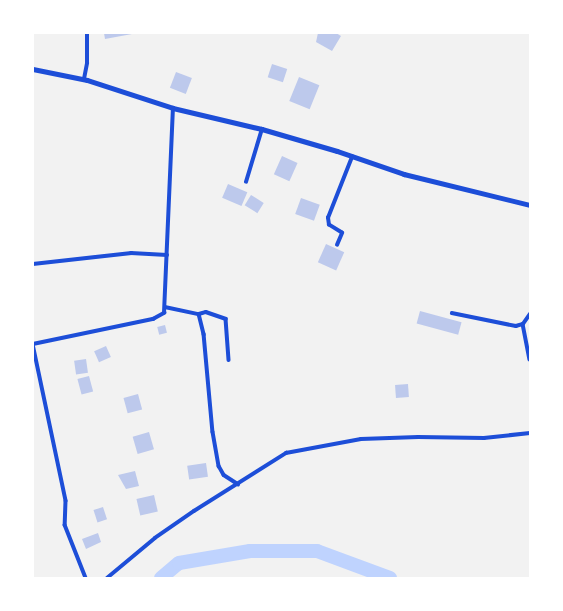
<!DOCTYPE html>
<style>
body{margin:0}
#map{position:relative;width:563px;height:611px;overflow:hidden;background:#f2f2f2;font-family:"DejaVu Sans",sans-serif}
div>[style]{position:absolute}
.river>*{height:14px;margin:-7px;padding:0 7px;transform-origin:7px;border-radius:7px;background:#bfd3fe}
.building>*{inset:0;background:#bdc9ec;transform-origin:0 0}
.minor>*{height:3.5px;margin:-1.75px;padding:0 1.75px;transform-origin:1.75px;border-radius:1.75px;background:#1d4ed8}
.tertiary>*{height:4.5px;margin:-2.25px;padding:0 2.25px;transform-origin:2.25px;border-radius:2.25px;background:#1d4ed8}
span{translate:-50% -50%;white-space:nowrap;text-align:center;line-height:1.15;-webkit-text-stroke:3.5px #fff;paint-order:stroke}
.frame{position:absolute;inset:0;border:34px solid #fff;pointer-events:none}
</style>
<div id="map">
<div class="river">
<div style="left:161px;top:578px;width:23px;rotate:-40deg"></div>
<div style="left:179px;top:563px;width:72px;rotate:-9.6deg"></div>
<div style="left:250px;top:551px;width:67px"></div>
<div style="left:317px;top:551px;width:78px;rotate:20.3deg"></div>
</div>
<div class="building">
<div style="clip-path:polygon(104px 33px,132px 33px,132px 34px,105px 39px)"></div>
<div style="clip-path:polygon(318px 33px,336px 33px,341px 36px,332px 51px,316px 42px)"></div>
<div style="left:272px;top:64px;width:16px;height:14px;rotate:18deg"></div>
<div style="left:176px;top:72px;width:17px;height:17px;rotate:21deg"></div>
<div style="left:299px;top:77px;width:22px;height:26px;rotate:22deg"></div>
<div style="left:282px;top:156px;width:17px;height:20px;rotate:24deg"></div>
<div style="left:228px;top:184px;width:21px;height:15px;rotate:23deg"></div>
<div style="left:251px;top:195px;width:15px;height:12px;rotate:32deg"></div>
<div style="left:301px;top:198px;width:20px;height:17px;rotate:20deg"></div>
<div style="left:326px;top:244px;width:20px;height:20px;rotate:24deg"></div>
<div style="left:420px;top:311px;width:43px;height:13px;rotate:15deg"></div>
<div style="left:165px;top:325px;width:8px;height:8px;rotate:76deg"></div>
<div style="left:106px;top:346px;width:12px;height:13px;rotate:66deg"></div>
<div style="left:86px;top:359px;width:14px;height:12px;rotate:82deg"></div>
<div style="left:89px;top:376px;width:16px;height:12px;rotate:75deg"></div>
<div style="left:408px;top:384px;width:13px;height:13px;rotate:86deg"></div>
<div style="left:138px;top:394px;width:16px;height:15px;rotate:75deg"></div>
<div style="left:149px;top:432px;width:18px;height:17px;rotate:74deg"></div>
<div style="left:206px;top:463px;width:14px;height:19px;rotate:82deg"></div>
<div style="clip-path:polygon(135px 471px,139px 486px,126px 489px,118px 475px)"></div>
<div style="left:154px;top:495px;width:17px;height:18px;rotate:77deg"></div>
<div style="left:103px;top:507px;width:13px;height:10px;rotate:72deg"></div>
<div style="clip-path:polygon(98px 533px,101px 542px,86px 549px,82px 539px)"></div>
</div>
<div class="minor">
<div style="left:84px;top:79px;width:16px;rotate:-79deg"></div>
<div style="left:87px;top:63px;width:30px;rotate:-90deg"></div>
<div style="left:246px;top:182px;width:55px;rotate:-73.2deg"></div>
<div style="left:337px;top:245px;width:13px;rotate:-67deg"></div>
<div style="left:342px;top:233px;width:15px;rotate:-148deg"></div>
<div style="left:329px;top:225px;width:7px;rotate:-98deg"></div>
<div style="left:328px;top:218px;width:66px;rotate:-68.5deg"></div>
<div style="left:33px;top:264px;width:99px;rotate:-6.4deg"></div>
<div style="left:131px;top:253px;width:36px;rotate:3deg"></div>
<div style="left:165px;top:307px;width:35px;rotate:12deg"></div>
<div style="left:199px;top:314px;width:21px;rotate:76deg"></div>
<div style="left:204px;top:334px;width:98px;rotate:84.8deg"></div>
<div style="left:213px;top:432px;width:35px;rotate:80deg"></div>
<div style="left:219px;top:466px;width:10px;rotate:61deg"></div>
<div style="left:224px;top:475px;width:17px;rotate:33deg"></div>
<div style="left:452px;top:313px;width:65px;rotate:11.5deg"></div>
<div style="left:516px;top:326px;width:7px;rotate:-16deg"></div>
<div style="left:523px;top:324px;width:12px;rotate:-55deg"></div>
<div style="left:199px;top:314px;width:7px;rotate:-16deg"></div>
<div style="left:206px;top:312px;width:21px;rotate:19deg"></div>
<div style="left:226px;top:319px;width:41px;rotate:85.8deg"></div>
<div style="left:523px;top:324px;width:36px;rotate:79deg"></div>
<div style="left:33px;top:344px;width:123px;rotate:-11.8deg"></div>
<div style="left:153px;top:319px;width:13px;rotate:-29deg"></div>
<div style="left:164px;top:313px;width:205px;rotate:-87.5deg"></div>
<div style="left:33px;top:344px;width:160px;rotate:78.1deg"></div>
<div style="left:66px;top:501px;width:24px;rotate:92deg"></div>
<div style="left:65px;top:525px;width:57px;rotate:68.4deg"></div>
<div style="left:107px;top:578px;width:62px;rotate:-39.8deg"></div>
<div style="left:155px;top:538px;width:47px;rotate:-34.7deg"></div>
<div style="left:194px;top:511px;width:109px;rotate:-32.2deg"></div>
<div style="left:286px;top:453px;width:76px;rotate:-10.6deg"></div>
<div style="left:361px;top:439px;width:57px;rotate:-2deg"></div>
<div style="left:418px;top:437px;width:66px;rotate:0.9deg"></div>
<div style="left:484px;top:438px;width:46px;rotate:-6.2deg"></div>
</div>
<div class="tertiary">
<div style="left:33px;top:69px;width:55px;rotate:11.5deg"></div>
<div style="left:87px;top:80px;width:90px;rotate:18deg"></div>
<div style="left:173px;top:108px;width:91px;rotate:13.3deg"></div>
<div style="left:262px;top:129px;width:78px;rotate:16.3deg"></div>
<div style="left:337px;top:151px;width:71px;rotate:18.9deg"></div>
<div style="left:404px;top:174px;width:130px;rotate:13.8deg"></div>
</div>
<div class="frame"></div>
</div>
